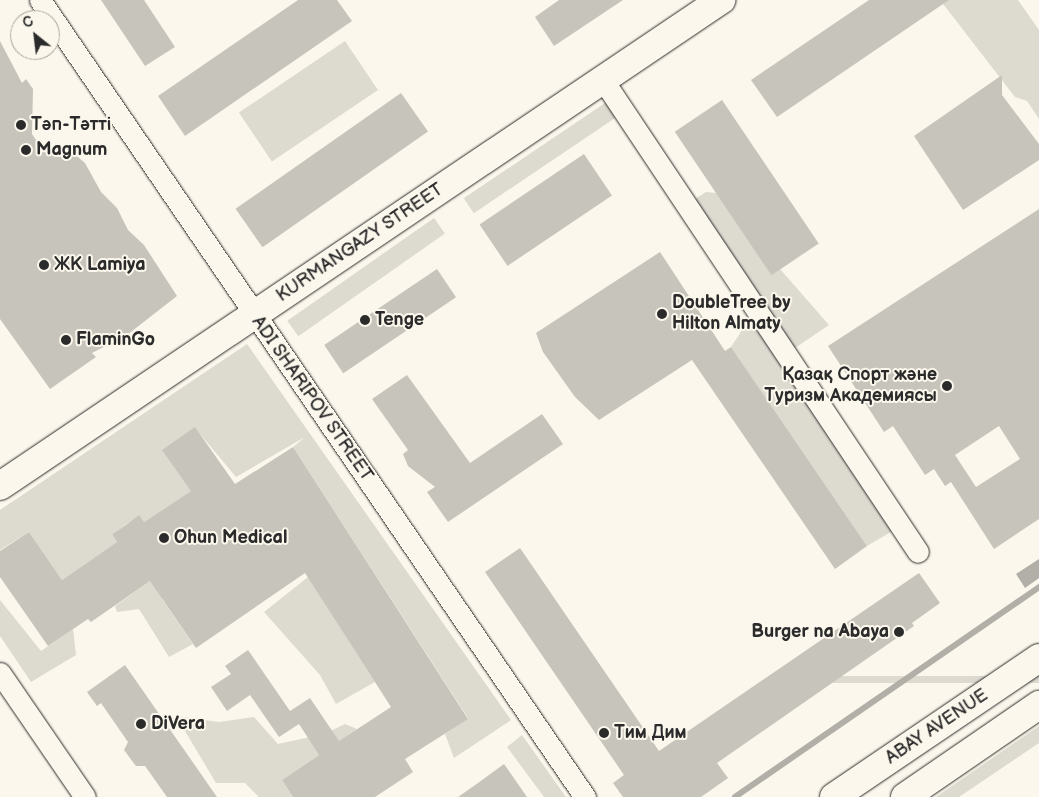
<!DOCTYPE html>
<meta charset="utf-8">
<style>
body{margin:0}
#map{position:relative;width:1039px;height:797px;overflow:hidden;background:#fbf7ec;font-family:"Balsamiq Sans",sans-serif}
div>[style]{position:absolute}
.green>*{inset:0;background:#dddad0;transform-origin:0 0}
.water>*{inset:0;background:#b1afa7}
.stream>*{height:5.5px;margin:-2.75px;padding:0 2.75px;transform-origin:2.75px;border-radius:2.75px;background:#b1afa7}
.building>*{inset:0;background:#c7c4bc;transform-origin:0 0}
.roads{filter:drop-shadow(0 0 1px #2b2b2b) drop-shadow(0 0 1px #2b2b2b)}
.minor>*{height:21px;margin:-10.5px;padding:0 10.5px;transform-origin:10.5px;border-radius:10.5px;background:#fbf7ec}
.tertiary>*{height:28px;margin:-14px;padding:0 14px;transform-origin:14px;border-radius:14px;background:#fbf7ec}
.secondary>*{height:28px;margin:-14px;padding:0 14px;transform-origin:14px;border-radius:14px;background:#fbf7ec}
.dots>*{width:14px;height:14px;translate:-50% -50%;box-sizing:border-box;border:2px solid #fbf7ec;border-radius:50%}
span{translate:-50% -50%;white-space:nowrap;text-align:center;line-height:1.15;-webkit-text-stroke:4px #fbf7ec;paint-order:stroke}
.poi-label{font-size:18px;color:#2b2b2b;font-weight:700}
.left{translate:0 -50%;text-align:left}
.right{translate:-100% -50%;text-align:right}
.street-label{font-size:18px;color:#2b2b2b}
.north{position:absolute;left:10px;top:10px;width:50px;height:50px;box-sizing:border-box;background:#fbf7ec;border:1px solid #a8a59f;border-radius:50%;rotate:331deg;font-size:14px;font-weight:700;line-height:20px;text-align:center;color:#2b2b2b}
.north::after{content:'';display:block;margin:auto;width:18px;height:22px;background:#2b2b2b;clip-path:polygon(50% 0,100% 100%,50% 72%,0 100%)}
</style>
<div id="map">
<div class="green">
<div style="clip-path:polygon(940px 0,1018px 0,1039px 30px,1039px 119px,1027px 101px,1015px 97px)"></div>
<div style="left:345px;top:41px;width:59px;height:128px;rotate:56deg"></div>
<div style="left:608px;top:101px;width:18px;height:174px;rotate:56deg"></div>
<div style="clip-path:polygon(706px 192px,717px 193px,772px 274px,780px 269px,829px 325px,786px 354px,901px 526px,867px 546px,731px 347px,750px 318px,695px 199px)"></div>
<div style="left:434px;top:218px;width:19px;height:179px;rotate:55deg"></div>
<div style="clip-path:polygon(247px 344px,511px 720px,454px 758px,445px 734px,468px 718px,293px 447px,305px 437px,236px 477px,195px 428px,191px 491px,144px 522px,139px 516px,112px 534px,117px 542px,62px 580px,29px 532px,0 550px,0 510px)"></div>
<div style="clip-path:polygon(164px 571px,162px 599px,193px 644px,169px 657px,139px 609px,117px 612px,115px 606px)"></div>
<div style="clip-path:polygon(308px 577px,375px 682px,336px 704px,320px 675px,264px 612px)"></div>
<div style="clip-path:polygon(0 600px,41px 651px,73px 629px,76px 655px,31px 682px,0 636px)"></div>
<div style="left:1039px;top:676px;width:7px;height:214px;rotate:90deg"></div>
<div style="clip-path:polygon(176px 716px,219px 722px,254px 717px,278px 744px,324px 734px,345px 724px,357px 729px,282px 780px,293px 797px,259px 797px,245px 783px,216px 783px)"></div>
<div style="clip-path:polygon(1039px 726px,1039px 743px,959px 797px,936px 797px)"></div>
<div style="clip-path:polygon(522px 735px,566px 797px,544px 797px,507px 747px)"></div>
</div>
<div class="water">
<div style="clip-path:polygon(1039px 559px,1039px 578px,1025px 588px,1016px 574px)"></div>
</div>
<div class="stream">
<div style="left:735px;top:797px;width:369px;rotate:-34.6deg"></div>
</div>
<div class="building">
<div style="clip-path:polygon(101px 0,144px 0,175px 47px,145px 66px)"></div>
<div style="clip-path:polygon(298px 0,337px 0,352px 21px,185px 136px,158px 96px)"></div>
<div style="clip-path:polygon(559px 0,623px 0,554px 46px,535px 17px)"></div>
<div style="clip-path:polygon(869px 0,949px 0,777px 117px,751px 80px)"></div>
<div style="clip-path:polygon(0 41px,22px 83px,26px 79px,33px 89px,32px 134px,40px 146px,78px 157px,85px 163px,101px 192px,117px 208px,128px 230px,144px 245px,177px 296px,127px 335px,92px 353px,96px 357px,50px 389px,0 319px)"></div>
<div style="clip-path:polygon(1002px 75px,1002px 95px,1039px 144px,1039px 160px,963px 210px,914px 136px)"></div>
<div style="left:401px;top:93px;width:47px;height:202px;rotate:55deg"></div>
<div style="left:722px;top:100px;width:173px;height:57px;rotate:56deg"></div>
<div style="left:584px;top:154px;width:50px;height:126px;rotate:56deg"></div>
<div style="clip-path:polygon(evenodd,1039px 209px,1039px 519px,994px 549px,951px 482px,945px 486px,934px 469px,925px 475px,893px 426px,884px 432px,828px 346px,1039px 209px,999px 426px,1020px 459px,976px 487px,955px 455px,999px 426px)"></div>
<div style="clip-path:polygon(660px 252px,725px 351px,731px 347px,867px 546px,835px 569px,692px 360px,599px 420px,575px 397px,543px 352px,536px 333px)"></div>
<div style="left:437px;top:269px;width:34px;height:136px;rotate:56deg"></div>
<div style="clip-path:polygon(407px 375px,470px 463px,542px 414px,563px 444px,448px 522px,427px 492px,435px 487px,408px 466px,403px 454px,408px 450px,372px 399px)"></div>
<div style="clip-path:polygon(195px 427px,235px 484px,293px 447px,468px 719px,405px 759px,413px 772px,375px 797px,293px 797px,282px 780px,319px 755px,299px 724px,279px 737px,250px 695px,227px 711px,211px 687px,231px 674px,225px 666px,248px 650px,290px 711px,310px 698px,339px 741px,391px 707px,305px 573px,196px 648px,150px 581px,91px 622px,88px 619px,48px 646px,0 577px,0 551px,29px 532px,62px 580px,117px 542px,112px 534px,126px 525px,139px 515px,144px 522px,191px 491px,162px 450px)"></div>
<div style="clip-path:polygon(520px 548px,659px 751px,919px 573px,940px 603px,912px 623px,914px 626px,717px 763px,728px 778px,701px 797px,623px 797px,613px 783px,624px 775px,485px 572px)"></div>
<div style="clip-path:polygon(125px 665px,217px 797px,167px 797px,145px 766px,136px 766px,124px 750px,128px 742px,101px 703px,97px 706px,87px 692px)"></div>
<div style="clip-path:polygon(504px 764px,527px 797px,458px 797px,478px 783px)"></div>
</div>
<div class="roads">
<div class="minor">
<div style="left:40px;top:0;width:966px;rotate:55.64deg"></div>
<div style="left:603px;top:80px;width:567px;rotate:56.28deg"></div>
<div style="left:0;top:673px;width:150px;rotate:55.6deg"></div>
</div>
<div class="tertiary">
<div style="left:0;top:486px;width:870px;rotate:-33.98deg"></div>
</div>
<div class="secondary">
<div style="left:834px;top:797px;width:248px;rotate:-34.1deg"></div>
<div style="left:905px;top:797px;width:163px;rotate:-34.5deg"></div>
</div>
</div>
<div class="dots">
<div style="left:21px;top:125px;background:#2b2b2b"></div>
<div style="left:26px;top:150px;background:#2b2b2b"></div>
<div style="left:44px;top:265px;background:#2b2b2b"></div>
<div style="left:662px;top:314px;background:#2b2b2b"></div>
<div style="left:365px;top:320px;background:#2b2b2b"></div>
<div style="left:66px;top:340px;background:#2b2b2b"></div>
<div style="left:947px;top:386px;background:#2b2b2b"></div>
<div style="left:164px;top:538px;background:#2b2b2b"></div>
<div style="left:899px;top:632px;background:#2b2b2b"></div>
<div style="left:141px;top:724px;background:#2b2b2b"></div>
<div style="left:604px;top:733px;background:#2b2b2b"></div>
</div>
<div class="poi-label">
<span class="left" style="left:31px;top:125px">Тәп-Тәтті</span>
<span class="left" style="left:36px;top:150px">Magnum</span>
<span class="left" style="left:54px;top:265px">ЖК Lamiya</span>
<span class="left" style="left:672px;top:314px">DoubleTree by<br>Hilton Almaty</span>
<span class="left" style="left:375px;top:320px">Tenge</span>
<span class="left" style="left:76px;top:340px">FlaminGo</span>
<span class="right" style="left:937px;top:386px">Қазақ Спорт және<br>Туризм Академиясы</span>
<span class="left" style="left:174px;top:538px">Ohun Medical</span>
<span class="right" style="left:889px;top:632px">Burger na Abaya</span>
<span class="left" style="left:151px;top:724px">DiVera</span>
<span class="left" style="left:614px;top:733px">Тим Дим</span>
</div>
<div class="street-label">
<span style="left:360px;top:243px;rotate:-34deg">KURMANGAZY STREET</span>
<span style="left:312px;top:399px;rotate:55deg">ADI SHARIPOV STREET</span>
<span style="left:937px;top:727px;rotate:-34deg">ABAY AVENUE</span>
</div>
<div class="north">С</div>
</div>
